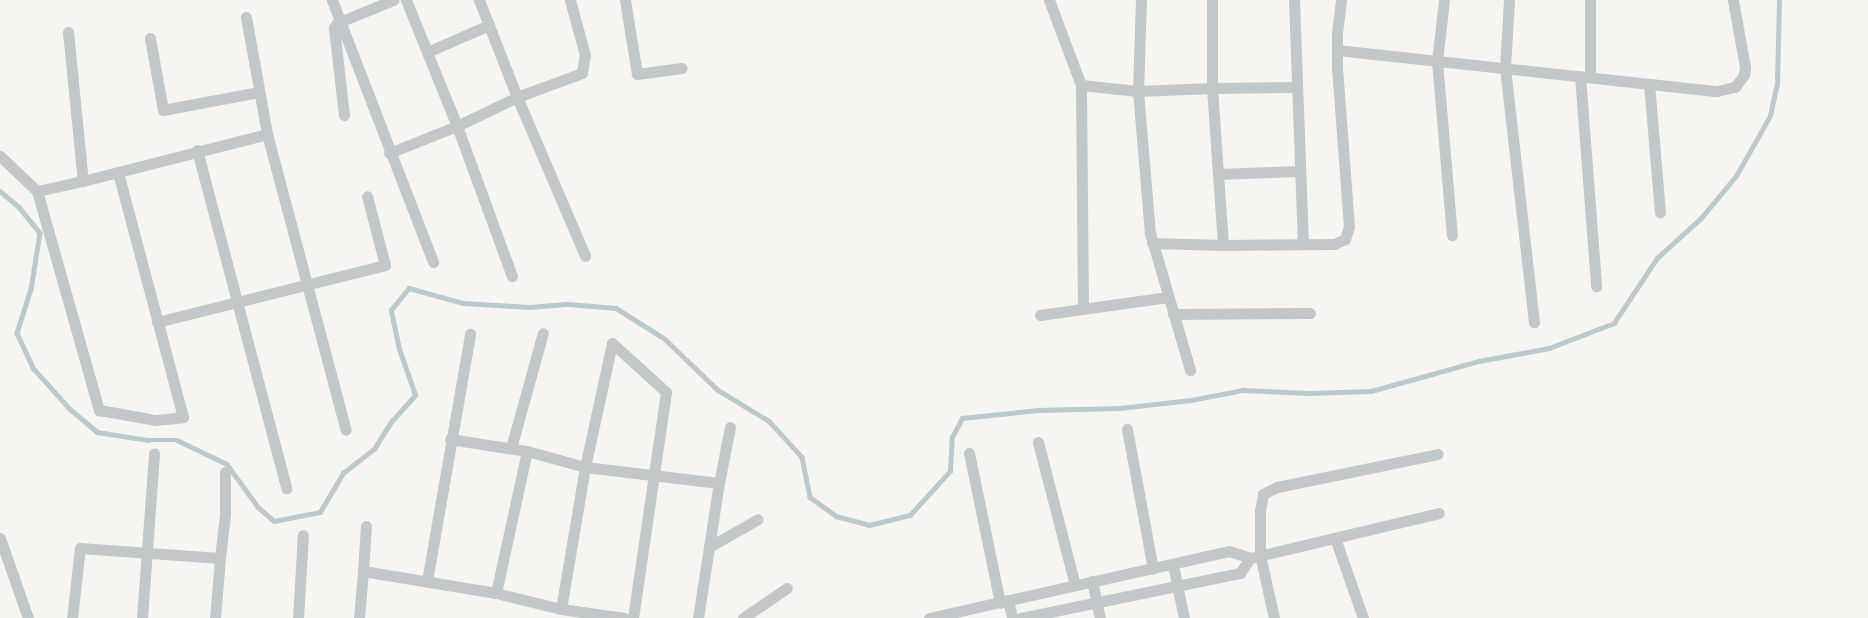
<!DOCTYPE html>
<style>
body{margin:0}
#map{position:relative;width:1868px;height:618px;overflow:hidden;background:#f6f5f1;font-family:Manrope,sans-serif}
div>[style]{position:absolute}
.stream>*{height:4.5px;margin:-2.25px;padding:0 2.25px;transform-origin:2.25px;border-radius:2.25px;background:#bacacc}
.street>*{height:11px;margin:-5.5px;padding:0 5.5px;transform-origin:5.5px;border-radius:5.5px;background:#c2c8ca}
span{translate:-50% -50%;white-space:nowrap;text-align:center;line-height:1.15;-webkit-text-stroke:5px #fff;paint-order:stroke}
</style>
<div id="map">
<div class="stream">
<div style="left:0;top:191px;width:25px;rotate:40deg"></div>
<div style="left:19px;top:207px;width:33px;rotate:51deg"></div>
<div style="left:40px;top:233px;width:57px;rotate:99.1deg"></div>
<div style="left:31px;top:289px;width:46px;rotate:107.7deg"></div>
<div style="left:17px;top:333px;width:40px;rotate:65deg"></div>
<div style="left:34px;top:369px;width:54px;rotate:48deg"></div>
<div style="left:70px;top:409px;width:35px;rotate:40deg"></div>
<div style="left:97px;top:432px;width:52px;rotate:8.9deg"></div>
<div style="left:148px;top:440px;width:29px"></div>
<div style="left:177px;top:440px;width:55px;rotate:25.6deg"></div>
<div style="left:227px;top:464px;width:53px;rotate:54.2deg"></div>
<div style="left:258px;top:507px;width:21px;rotate:41deg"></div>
<div style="left:274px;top:521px;width:47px;rotate:-11.1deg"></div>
<div style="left:320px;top:512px;width:45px;rotate:-59.5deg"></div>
<div style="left:343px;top:473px;width:39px;rotate:-38deg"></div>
<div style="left:374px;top:449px;width:32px;rotate:-58deg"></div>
<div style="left:391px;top:422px;width:36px;rotate:-48deg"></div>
<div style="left:415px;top:395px;width:49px;rotate:-109.2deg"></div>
<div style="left:399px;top:349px;width:40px;rotate:-102deg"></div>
<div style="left:391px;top:310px;width:28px;rotate:-51deg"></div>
<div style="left:409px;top:288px;width:56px;rotate:15.5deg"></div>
<div style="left:463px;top:303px;width:67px;rotate:3.4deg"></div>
<div style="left:530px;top:307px;width:38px;rotate:-5deg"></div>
<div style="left:568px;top:304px;width:48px;rotate:4.8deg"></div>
<div style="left:616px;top:308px;width:58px;rotate:32.3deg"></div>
<div style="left:665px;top:339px;width:74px;rotate:43.9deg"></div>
<div style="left:718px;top:390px;width:60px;rotate:31.3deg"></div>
<div style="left:769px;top:421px;width:49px;rotate:47.5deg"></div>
<div style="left:802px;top:457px;width:41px;rotate:78.7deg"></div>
<div style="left:810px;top:497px;width:32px;rotate:36deg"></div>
<div style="left:836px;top:516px;width:34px;rotate:15deg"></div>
<div style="left:869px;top:525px;width:42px;rotate:-13.7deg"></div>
<div style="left:910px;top:515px;width:59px;rotate:-47.7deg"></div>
<div style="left:950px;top:471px;width:34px;rotate:-87deg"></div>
<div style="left:952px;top:437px;width:21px;rotate:-62deg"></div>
<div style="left:962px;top:418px;width:76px;rotate:-6deg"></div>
<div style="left:1038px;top:410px;width:82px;rotate:-1.4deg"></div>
<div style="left:1120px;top:408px;width:71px;rotate:-6.4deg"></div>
<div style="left:1191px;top:400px;width:53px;rotate:-10.9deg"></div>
<div style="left:1243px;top:390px;width:65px;rotate:2.6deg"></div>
<div style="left:1308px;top:393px;width:63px;rotate:-1.8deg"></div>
<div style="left:1371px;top:391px;width:112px;rotate:-15.5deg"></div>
<div style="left:1479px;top:361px;width:71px;rotate:-10.5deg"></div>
<div style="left:1549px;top:348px;width:70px;rotate:-21deg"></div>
<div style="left:1614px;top:323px;width:78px;rotate:-56.5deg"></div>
<div style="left:1657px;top:258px;width:59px;rotate:-42.3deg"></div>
<div style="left:1701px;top:218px;width:55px;rotate:-50.2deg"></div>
<div style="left:1736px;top:176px;width:69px;rotate:-60.5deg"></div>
<div style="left:1770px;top:116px;width:34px;rotate:-78deg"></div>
<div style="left:1777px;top:83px;width:83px;rotate:-88.6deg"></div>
</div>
<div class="street">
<div style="left:332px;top:0;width:281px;rotate:68.9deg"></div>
<div style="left:406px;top:0;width:136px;rotate:68deg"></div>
<div style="left:457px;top:126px;width:160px;rotate:69.9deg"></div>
<div style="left:479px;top:0;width:104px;rotate:68.6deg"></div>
<div style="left:517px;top:97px;width:173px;rotate:66.8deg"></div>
<div style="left:625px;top:0;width:75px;rotate:80.8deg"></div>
<div style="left:637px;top:74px;width:45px;rotate:-7.6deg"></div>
<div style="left:1049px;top:0;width:91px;rotate:69.4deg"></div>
<div style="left:1081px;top:85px;width:224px;rotate:89.5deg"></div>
<div style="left:1141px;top:0;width:91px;rotate:91.9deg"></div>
<div style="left:1138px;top:91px;width:143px;rotate:85.2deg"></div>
<div style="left:1150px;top:233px;width:143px;rotate:73.7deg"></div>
<div style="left:1212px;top:0;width:88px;rotate:90deg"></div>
<div style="left:1212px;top:88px;width:157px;rotate:86deg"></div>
<div style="left:1294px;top:0;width:244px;rotate:87.9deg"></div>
<div style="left:1444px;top:0;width:61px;rotate:96.5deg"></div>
<div style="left:1437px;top:61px;width:175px;rotate:85.1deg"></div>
<div style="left:1509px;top:0;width:68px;rotate:93.4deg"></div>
<div style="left:1505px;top:68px;width:256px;rotate:83.5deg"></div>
<div style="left:246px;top:17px;width:119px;rotate:79.8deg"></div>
<div style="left:267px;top:134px;width:306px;rotate:75.1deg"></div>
<div style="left:68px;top:32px;width:150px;rotate:84.3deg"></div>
<div style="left:150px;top:38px;width:73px;rotate:79.8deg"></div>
<div style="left:163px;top:110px;width:98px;rotate:-10.6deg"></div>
<div style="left:1337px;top:50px;width:382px;rotate:6.2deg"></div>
<div style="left:1717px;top:91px;width:18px;rotate:-13deg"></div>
<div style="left:1735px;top:87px;width:15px;rotate:-53deg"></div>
<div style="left:1744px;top:75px;width:8px;rotate:-83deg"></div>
<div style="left:1745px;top:67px;width:68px;rotate:-100.2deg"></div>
<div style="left:427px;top:52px;width:68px;rotate:-23.5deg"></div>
<div style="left:1580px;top:76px;width:211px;rotate:85.6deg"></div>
<div style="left:1590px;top:77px;width:77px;rotate:-90deg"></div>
<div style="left:1649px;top:84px;width:129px;rotate:85.1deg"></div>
<div style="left:1081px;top:85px;width:57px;rotate:6deg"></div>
<div style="left:1138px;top:91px;width:74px;rotate:-2.3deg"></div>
<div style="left:1212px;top:88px;width:85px;rotate:-0.7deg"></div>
<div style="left:344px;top:115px;width:88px;rotate:-96.6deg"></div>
<div style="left:334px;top:28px;width:6px;rotate:-59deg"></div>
<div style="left:337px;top:23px;width:61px;rotate:-22.3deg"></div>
<div style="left:197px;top:150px;width:350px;rotate:75.2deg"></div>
<div style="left:389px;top:153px;width:73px;rotate:-21.7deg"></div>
<div style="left:457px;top:126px;width:67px;rotate:-25.8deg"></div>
<div style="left:517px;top:97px;width:69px;rotate:-20.3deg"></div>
<div style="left:582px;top:73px;width:18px;rotate:-81deg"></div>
<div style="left:585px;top:55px;width:57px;rotate:-105.3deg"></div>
<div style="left:0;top:156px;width:51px;rotate:43.4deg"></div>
<div style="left:37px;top:191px;width:228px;rotate:74.2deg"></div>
<div style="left:99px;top:410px;width:58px;rotate:10deg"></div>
<div style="left:156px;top:420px;width:27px;rotate:-6deg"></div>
<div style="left:183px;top:417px;width:253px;rotate:-104.9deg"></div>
<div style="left:1218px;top:174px;width:82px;rotate:-2.1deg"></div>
<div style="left:37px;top:191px;width:47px;rotate:-12.3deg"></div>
<div style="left:83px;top:181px;width:190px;rotate:-14.3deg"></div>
<div style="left:1152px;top:243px;width:71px;rotate:1.6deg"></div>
<div style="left:1223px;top:245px;width:111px;rotate:-0.5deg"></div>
<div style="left:1334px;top:244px;width:12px;rotate:-24deg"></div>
<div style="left:1345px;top:239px;width:13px;rotate:-72deg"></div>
<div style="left:1349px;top:227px;width:160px;rotate:-94.3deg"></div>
<div style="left:1337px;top:67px;width:34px;rotate:-90deg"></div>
<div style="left:1337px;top:33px;width:33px;rotate:-83deg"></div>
<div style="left:1173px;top:314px;width:137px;rotate:-0.4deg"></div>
<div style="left:1040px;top:315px;width:129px;rotate:-8deg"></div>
<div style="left:157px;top:322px;width:235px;rotate:-14deg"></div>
<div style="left:385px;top:265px;width:71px;rotate:-104.6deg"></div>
<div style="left:612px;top:343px;width:73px;rotate:42.2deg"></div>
<div style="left:666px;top:392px;width:228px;rotate:98.3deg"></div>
<div style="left:1127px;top:429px;width:142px;rotate:79.5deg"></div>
<div style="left:450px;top:439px;width:78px;rotate:8.9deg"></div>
<div style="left:527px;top:451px;width:60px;rotate:15.4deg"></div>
<div style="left:585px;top:467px;width:135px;rotate:6.8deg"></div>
<div style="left:1038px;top:442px;width:148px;rotate:75.5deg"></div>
<div style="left:511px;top:448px;width:119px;rotate:-74.5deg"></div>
<div style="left:969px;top:453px;width:153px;rotate:78.3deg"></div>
<div style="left:0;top:538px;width:85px;rotate:70.7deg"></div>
<div style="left:1335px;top:538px;width:85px;rotate:70.7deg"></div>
<div style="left:709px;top:547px;width:56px;rotate:-29.7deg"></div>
<div style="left:1173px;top:565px;width:54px;rotate:78.3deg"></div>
<div style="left:363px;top:571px;width:45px;rotate:-86.2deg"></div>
<div style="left:427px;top:581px;width:251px;rotate:-80.1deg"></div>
<div style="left:1092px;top:581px;width:38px;rotate:78deg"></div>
<div style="left:496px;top:593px;width:145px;rotate:-77.7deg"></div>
<div style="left:1008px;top:600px;width:18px;rotate:77deg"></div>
<div style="left:561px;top:609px;width:144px;rotate:-80.4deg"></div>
<div style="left:585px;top:467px;width:127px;rotate:-77.7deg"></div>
<div style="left:72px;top:618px;width:70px;rotate:-83.5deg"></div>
<div style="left:80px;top:548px;width:140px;rotate:4.1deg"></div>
<div style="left:220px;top:558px;width:44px;rotate:-83.5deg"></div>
<div style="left:225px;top:514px;width:42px;rotate:-90deg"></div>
<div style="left:142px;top:618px;width:165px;rotate:-85.8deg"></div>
<div style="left:215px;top:618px;width:60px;rotate:-85.2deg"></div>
<div style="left:298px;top:618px;width:83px;rotate:-86.6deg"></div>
<div style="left:359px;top:618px;width:47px;rotate:-85.1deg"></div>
<div style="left:363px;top:571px;width:135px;rotate:9.4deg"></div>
<div style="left:496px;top:593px;width:67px;rotate:13.8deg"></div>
<div style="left:561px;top:609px;width:64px;rotate:8.1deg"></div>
<div style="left:698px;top:618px;width:137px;rotate:-81.2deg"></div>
<div style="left:719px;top:483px;width:57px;rotate:-78.9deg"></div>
<div style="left:743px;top:618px;width:53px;rotate:-34.3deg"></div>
<div style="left:929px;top:618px;width:307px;rotate:-12.6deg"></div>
<div style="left:1229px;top:551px;width:22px;rotate:18deg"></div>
<div style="left:1250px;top:558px;width:194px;rotate:-13.4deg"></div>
<div style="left:1021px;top:618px;width:224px;rotate:-11.6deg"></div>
<div style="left:1240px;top:573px;width:18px;rotate:-56deg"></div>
<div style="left:1274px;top:618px;width:65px;rotate:-102.5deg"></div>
<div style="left:1260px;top:555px;width:44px;rotate:-90deg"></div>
<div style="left:1260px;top:511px;width:17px;rotate:-80deg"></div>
<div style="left:1263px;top:494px;width:16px;rotate:-27deg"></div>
<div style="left:1277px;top:487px;width:164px;rotate:-11.6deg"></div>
</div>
</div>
